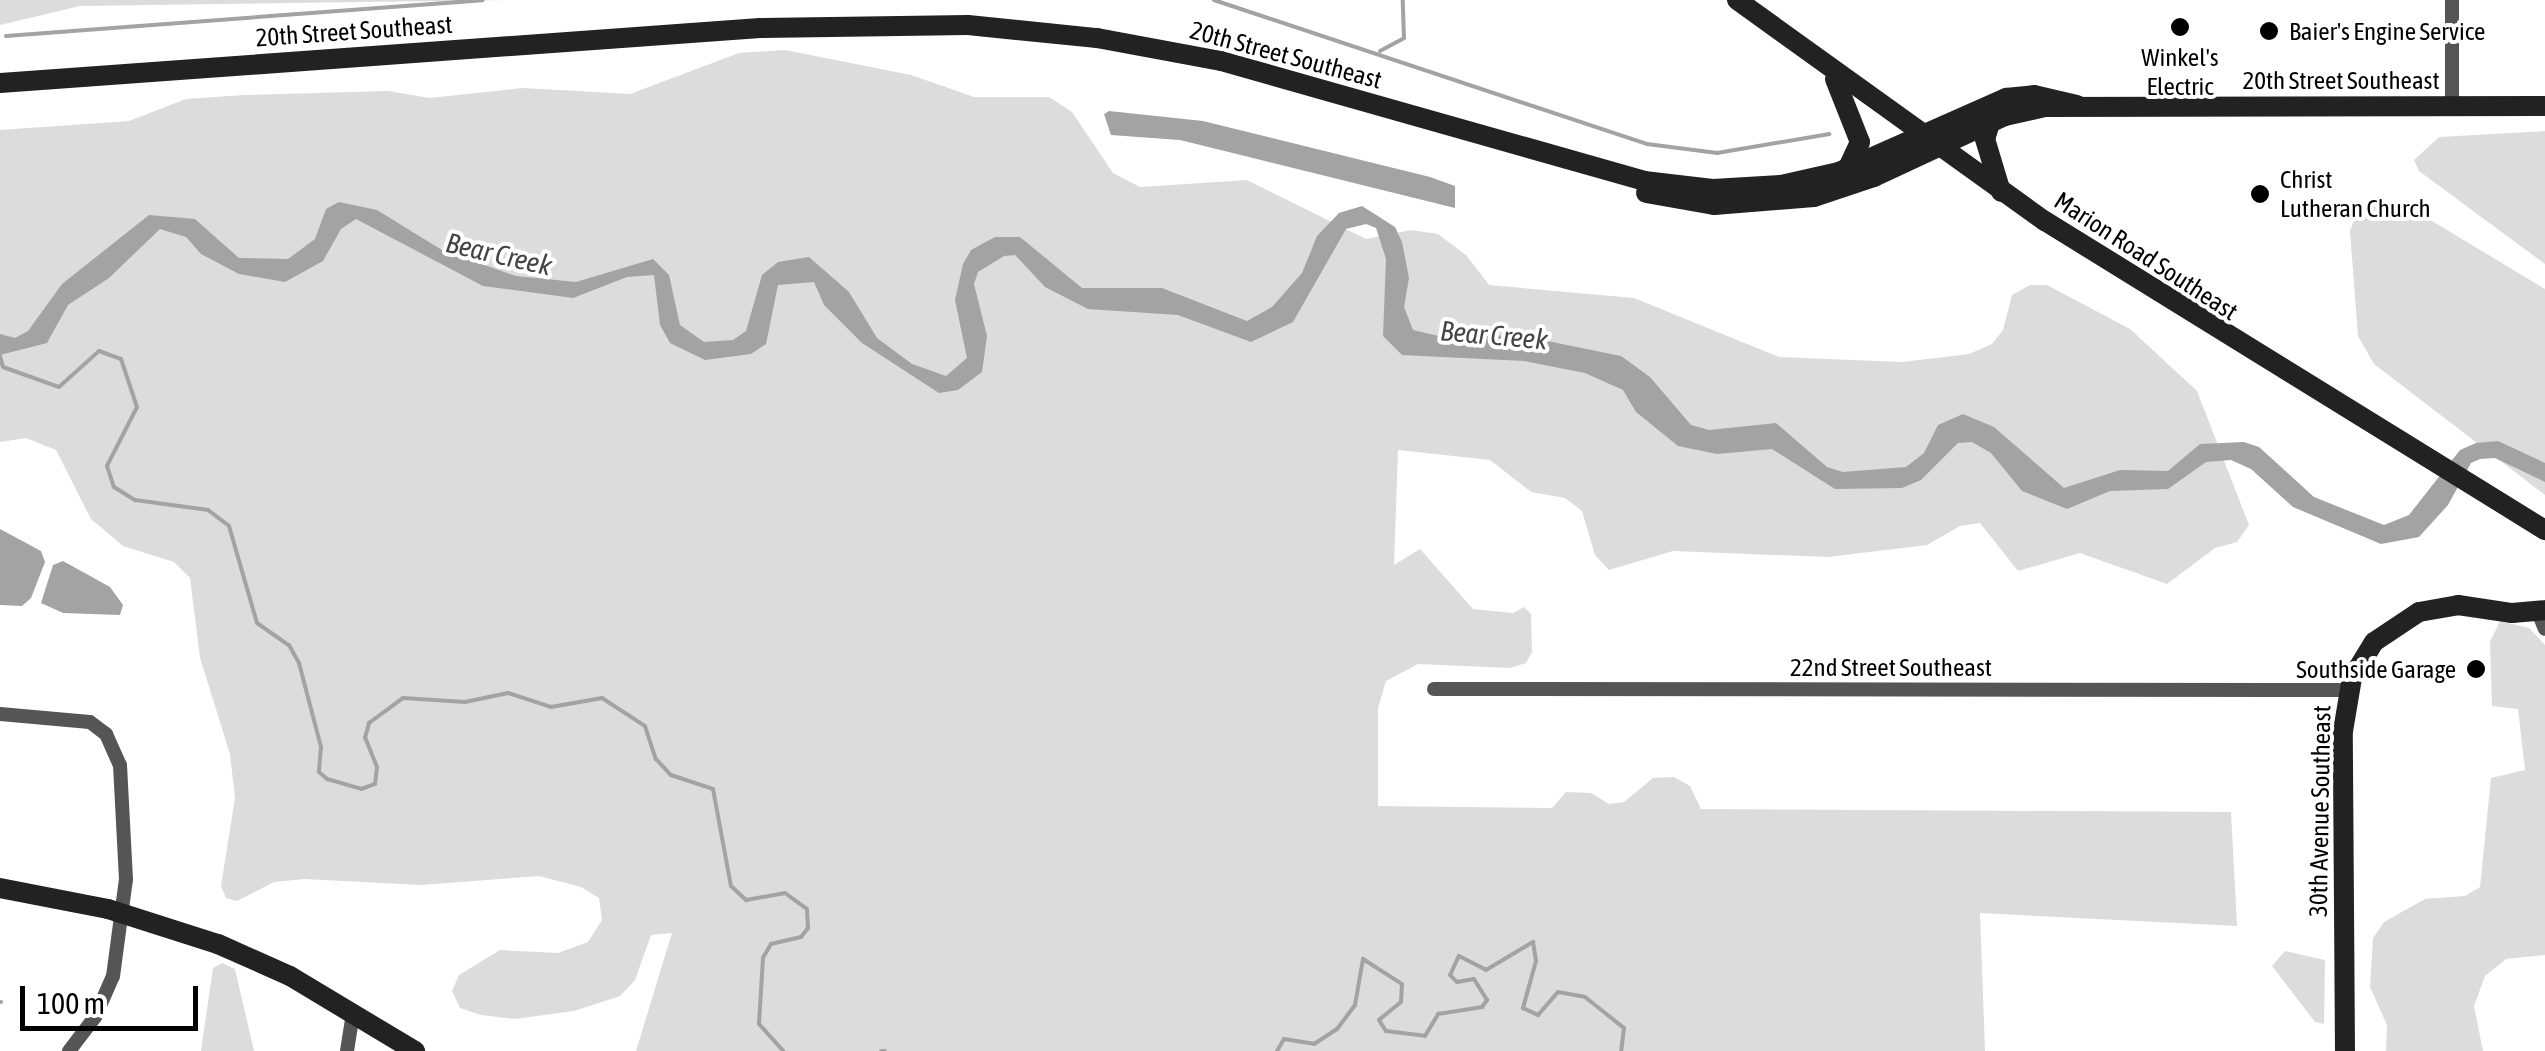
<!DOCTYPE html>
<style>
body{margin:0}
#map{position:relative;width:2545px;height:1051px;overflow:hidden;background:#fff;font-family:"Asap Condensed",sans-serif}
div>[style]{position:absolute}
.green>*{inset:0;background:#dcdcdc}
.water>*{inset:0;background:#a3a3a3}
.stream>*{height:4px;margin:-2px;padding:0 2px;transform-origin:2px;border-radius:2px;background:#a3a3a3}
.street>*{height:14px;margin:-7px;padding:0 7px;transform-origin:7px;border-radius:7px;background:#555}
.secondary>*{height:20px;margin:-10px;padding:0 10px;transform-origin:10px;border-radius:10px;background:#222}
.dots>*{width:28px;height:28px;translate:-50% -50%;box-sizing:border-box;border:5px solid #fff;border-radius:50%}
span{translate:-50% -50%;white-space:nowrap;text-align:center;line-height:1.15;-webkit-text-stroke:8px #fff;paint-order:stroke}
.street-label{font-size:25px;color:#000}
.poi-label{font-size:25px;color:#000}
.left{translate:0 -50%;text-align:left}
.right{translate:-100% -50%;text-align:right}
.water-label{font-size:28px;color:#444;font-style:italic}
.scale{position:absolute;left:20px;top:986px;width:178px;height:45px;box-sizing:border-box;border:5px solid #000;border-top:0;padding-left:12px;font-size:30px;line-height:35px;white-space:nowrap;color:#000;-webkit-text-stroke:8px #fff;paint-order:stroke}
</style>
<div id="map">
<div class="green">
<div style="clip-path:polygon(0 0,516px 0,80px 6px,0 25px)"></div>
<div style="clip-path:polygon(785px 50px,911px 75px,974px 97px,1049px 97px,1072px 112px,1113px 173px,1140px 187px,1247px 180px,1366px 239px,1411px 230px,1438px 234px,1466px 255px,1489px 285px,1634px 298px,1779px 357px,1902px 362px,1969px 354px,1992px 344px,2003px 330px,2012px 295px,2030px 285px,2047px 285px,2130px 329px,2197px 391px,2249px 525px,2237px 542px,2215px 548px,2167px 584px,2080px 553px,2018px 571px,1980px 523px,1960px 526px,1927px 545px,1828px 557px,1673px 551px,1609px 570px,1595px 555px,1582px 511px,1565px 498px,1531px 492px,1490px 460px,1398px 450px,1394px 565px,1420px 549px,1473px 609px,1513px 613px,1524px 607px,1531px 614px,1532px 652px,1526px 663px,1510px 668px,1418px 664px,1386px 681px,1378px 708px,1378px 806px,1552px 808px,1566px 792px,1591px 793px,1609px 804px,1624px 802px,1653px 778px,1674px 777px,1690px 786px,1701px 809px,2231px 812px,2237px 926px,1980px 913px,1985px 1051px,636px 1051px,672px 933px,651px 935px,635px 980px,620px 996px,574px 1011px,515px 1019px,481px 1015px,460px 1008px,452px 991px,459px 975px,500px 950px,558px 953px,588px 942px,602px 920px,599px 898px,581px 887px,539px 876px,421px 885px,304px 879px,274px 882px,237px 901px,226px 898px,221px 886px,235px 798px,230px 754px,200px 658px,190px 578px,174px 562px,123px 546px,91px 519px,56px 450px,26px 438px,0 442px,0 130px,129px 121px,186px 99px,244px 95px,388px 91px,429px 98px,523px 88px,630px 94px,739px 53px)"></div>
<div style="clip-path:polygon(2545px 131px,2545px 264px,2419px 171px,2414px 160px,2439px 137px)"></div>
<div style="clip-path:polygon(2374px 205px,2427px 218px,2545px 289px,2545px 495px,2374px 364px,2358px 336px,2350px 231px,2358px 210px)"></div>
<div style="clip-path:polygon(2500px 621px,2529px 628px,2545px 645px,2545px 955px,2506px 959px,2485px 976px,2474px 1006px,2483px 1051px,2386px 1051px,2387px 1025px,2370px 987px,2373px 938px,2384px 922px,2425px 899px,2465px 896px,2480px 887px,2491px 778px,2525px 770px,2518px 709px,2492px 706px,2490px 642px)"></div>
<div style="clip-path:polygon(2285px 951px,2325px 960px,2324px 1024px,2315px 1022px,2272px 966px)"></div>
<div style="clip-path:polygon(222px 963px,235px 969px,254px 1051px,201px 1051px,213px 968px)"></div>
</div>
<div class="water">
<div style="clip-path:polygon(1109px 111px,1203px 121px,1430px 177px,1455px 186px,1455px 208px,1180px 140px,1111px 135px,1104px 114px)"></div>
<div style="clip-path:polygon(339px 202px,377px 210px,442px 250px,516px 276px,576px 282px,653px 259px,669px 275px,680px 325px,704px 342px,733px 340px,746px 331px,762px 275px,778px 262px,809px 257px,849px 292px,877px 338px,912px 364px,946px 376px,967px 358px,955px 300px,963px 264px,971px 250px,995px 237px,1020px 237px,1082px 288px,1162px 288px,1247px 321px,1272px 307px,1302px 273px,1317px 236px,1339px 213px,1362px 206px,1395px 227px,1402px 242px,1409px 278px,1404px 307px,1413px 330px,1443px 337px,1518px 335px,1621px 356px,1650px 377px,1691px 425px,1709px 430px,1776px 423px,1827px 467px,1843px 472px,1906px 467px,1924px 453px,1938px 425px,1963px 414px,1994px 427px,2064px 488px,2120px 470px,2168px 471px,2200px 444px,2244px 442px,2259px 447px,2314px 497px,2384px 525px,2409px 515px,2460px 450px,2476px 443px,2498px 441px,2545px 463px,2545px 482px,2495px 458px,2480px 459px,2471px 463px,2448px 505px,2419px 537px,2381px 544px,2293px 507px,2251px 469px,2231px 460px,2206px 462px,2168px 489px,2110px 491px,2067px 509px,2022px 491px,1991px 453px,1972px 442px,1958px 443px,1921px 480px,1902px 488px,1835px 489px,1772px 449px,1717px 454px,1678px 446px,1636px 412px,1623px 390px,1585px 373px,1524px 361px,1402px 355px,1383px 336px,1386px 259px,1376px 228px,1366px 224px,1346px 229px,1293px 322px,1251px 342px,1178px 315px,1088px 309px,1045px 287px,1015px 255px,1004px 256px,978px 272px,974px 284px,987px 336px,982px 372px,958px 390px,939px 393px,862px 343px,824px 305px,814px 282px,778px 285px,766px 344px,751px 354px,705px 360px,670px 343px,660px 325px,654px 275px,627px 277px,573px 298px,483px 286px,356px 219px,341px 229px,323px 261px,285px 282px,239px 274px,201px 254px,186px 237px,160px 229px,109px 278px,68px 305px,47px 343px,0 355px,0 334px,15px 338px,28px 331px,62px 284px,149px 215px,195px 219px,239px 258px,288px 259px,315px 239px,326px 209px)"></div>
<div style="clip-path:polygon(0 529px,41px 551px,45px 562px,31px 598px,22px 606px,0 605px)"></div>
<div style="clip-path:polygon(63px 561px,110px 587px,123px 605px,120px 615px,63px 613px,41px 603px,53px 565px)"></div>
</div>
<div class="stream">
<div style="left:1214px;top:0;width:456px;rotate:18.4deg"></div>
<div style="left:1647px;top:144px;width:71px;rotate:7.3deg"></div>
<div style="left:1717px;top:153px;width:114px;rotate:-9.6deg"></div>
<div style="left:6px;top:36px;width:478px;rotate:-4.3deg"></div>
<div style="left:1380px;top:51px;width:27px;rotate:-28deg"></div>
<div style="left:1404px;top:38px;width:38px;rotate:-92deg"></div>
<div style="left:0;top:356px;width:11px;rotate:75deg"></div>
<div style="left:3px;top:367px;width:59px;rotate:19.7deg"></div>
<div style="left:59px;top:387px;width:54px;rotate:-42deg"></div>
<div style="left:99px;top:351px;width:23px;rotate:20deg"></div>
<div style="left:121px;top:359px;width:51px;rotate:71.6deg"></div>
<div style="left:137px;top:407px;width:66px;rotate:117deg"></div>
<div style="left:107px;top:466px;width:22px;rotate:72deg"></div>
<div style="left:114px;top:487px;width:25px;rotate:32deg"></div>
<div style="left:135px;top:500px;width:74px;rotate:7.8deg"></div>
<div style="left:208px;top:510px;width:26px;rotate:37deg"></div>
<div style="left:229px;top:526px;width:101px;rotate:73.9deg"></div>
<div style="left:257px;top:623px;width:39px;rotate:35deg"></div>
<div style="left:289px;top:645px;width:21px;rotate:61deg"></div>
<div style="left:299px;top:663px;width:87px;rotate:75.3deg"></div>
<div style="left:321px;top:747px;width:25px;rotate:95deg"></div>
<div style="left:319px;top:772px;width:11px;rotate:41deg"></div>
<div style="left:327px;top:779px;width:35px;rotate:16deg"></div>
<div style="left:361px;top:789px;width:15px;rotate:-20deg"></div>
<div style="left:375px;top:784px;width:17px;rotate:-83deg"></div>
<div style="left:377px;top:767px;width:31px;rotate:-112deg"></div>
<div style="left:365px;top:738px;width:16px;rotate:-75deg"></div>
<div style="left:369px;top:723px;width:42px;rotate:-36.3deg"></div>
<div style="left:403px;top:698px;width:62px;rotate:3.7deg"></div>
<div style="left:465px;top:702px;width:44px;rotate:-11.8deg"></div>
<div style="left:508px;top:693px;width:45px;rotate:18deg"></div>
<div style="left:551px;top:707px;width:52px;rotate:-10deg"></div>
<div style="left:602px;top:698px;width:51px;rotate:33.1deg"></div>
<div style="left:645px;top:726px;width:35px;rotate:72deg"></div>
<div style="left:656px;top:759px;width:22px;rotate:47deg"></div>
<div style="left:671px;top:775px;width:44px;rotate:18.4deg"></div>
<div style="left:713px;top:789px;width:99px;rotate:79.5deg"></div>
<div style="left:731px;top:886px;width:21px;rotate:43deg"></div>
<div style="left:746px;top:900px;width:40px;rotate:-10deg"></div>
<div style="left:785px;top:893px;width:27px;rotate:36deg"></div>
<div style="left:807px;top:909px;width:19px;rotate:87deg"></div>
<div style="left:808px;top:928px;width:11px;rotate:128deg"></div>
<div style="left:801px;top:937px;width:31px;rotate:167deg"></div>
<div style="left:771px;top:944px;width:16px;rotate:120deg"></div>
<div style="left:763px;top:958px;width:66px;rotate:93.5deg"></div>
<div style="left:759px;top:1024px;width:36px;rotate:48deg"></div>
<div style="left:0;top:1002px;width:1px"></div>
<div style="left:881px;top:1051px;width:4px"></div>
<div style="left:1277px;top:1051px;width:14px;rotate:-60deg"></div>
<div style="left:1284px;top:1039px;width:30px;rotate:9deg"></div>
<div style="left:1314px;top:1044px;width:27px;rotate:-33deg"></div>
<div style="left:1337px;top:1029px;width:30px;rotate:-53deg"></div>
<div style="left:1355px;top:1005px;width:47px;rotate:-80.1deg"></div>
<div style="left:1363px;top:959px;width:46px;rotate:32.7deg"></div>
<div style="left:1402px;top:984px;width:18px;rotate:93deg"></div>
<div style="left:1401px;top:1002px;width:28px;rotate:141deg"></div>
<div style="left:1379px;top:1020px;width:13px;rotate:58deg"></div>
<div style="left:1386px;top:1031px;width:39px;rotate:7deg"></div>
<div style="left:1425px;top:1036px;width:26px;rotate:-59deg"></div>
<div style="left:1438px;top:1014px;width:45px;rotate:-9deg"></div>
<div style="left:1482px;top:1007px;width:9px;rotate:-54deg"></div>
<div style="left:1487px;top:1000px;width:25px;rotate:-122deg"></div>
<div style="left:1474px;top:979px;width:17px;rotate:170deg"></div>
<div style="left:1457px;top:982px;width:10px;rotate:-135deg"></div>
<div style="left:1450px;top:975px;width:21px;rotate:-65deg"></div>
<div style="left:1459px;top:956px;width:30px;rotate:27deg"></div>
<div style="left:1486px;top:970px;width:55px;rotate:-30.8deg"></div>
<div style="left:1533px;top:942px;width:19px;rotate:81deg"></div>
<div style="left:1536px;top:961px;width:49px;rotate:105.5deg"></div>
<div style="left:1523px;top:1008px;width:17px;rotate:25deg"></div>
<div style="left:1538px;top:1015px;width:30px;rotate:-49deg"></div>
<div style="left:1558px;top:992px;width:27px;rotate:10deg"></div>
<div style="left:1585px;top:997px;width:50px;rotate:38.5deg"></div>
<div style="left:1624px;top:1028px;width:23px;rotate:97deg"></div>
</div>
<div class="street">
<div style="left:2452px;top:106px;width:106px;rotate:-90deg"></div>
<div style="left:2538px;top:612px;width:18px;rotate:68deg"></div>
<div style="left:1434px;top:689px;width:914px;rotate:0.06deg"></div>
<div style="left:0;top:714px;width:90px;rotate:5.1deg"></div>
<div style="left:90px;top:722px;width:20px;rotate:37deg"></div>
<div style="left:106px;top:734px;width:34px;rotate:66deg"></div>
<div style="left:120px;top:765px;width:114px;rotate:87deg"></div>
<div style="left:126px;top:879px;width:98px;rotate:97.6deg"></div>
<div style="left:113px;top:976px;width:45px;rotate:113.7deg"></div>
<div style="left:95px;top:1017px;width:43px;rotate:127.4deg"></div>
<div style="left:347px;top:1051px;width:39px;rotate:-81deg"></div>
</div>
<div class="secondary">
<div style="left:1737px;top:0;width:379px;rotate:35.7deg"></div>
<div style="left:2045px;top:221px;width:588px;rotate:31.72deg"></div>
<div style="left:1835px;top:79px;width:68px;rotate:68.4deg"></div>
<div style="left:1860px;top:142px;width:29px;rotate:115deg"></div>
<div style="left:0;top:83px;width:762px;rotate:-4.14deg"></div>
<div style="left:760px;top:28px;width:208px;rotate:-0.8deg"></div>
<div style="left:968px;top:25px;width:130px;rotate:5.8deg"></div>
<div style="left:1097px;top:38px;width:126px;rotate:10.5deg"></div>
<div style="left:1221px;top:61px;width:440px;rotate:15.8deg"></div>
<div style="left:1644px;top:181px;width:69px;rotate:6.6deg"></div>
<div style="left:1713px;top:189px;width:68px;rotate:-3.4deg"></div>
<div style="left:1781px;top:185px;width:59px;rotate:-12.6deg"></div>
<div style="left:1839px;top:172px;width:183px;rotate:-23.9deg"></div>
<div style="left:2006px;top:98px;width:28px;rotate:-6deg"></div>
<div style="left:2034px;top:95px;width:44px;rotate:13.1deg"></div>
<div style="left:1990px;top:123px;width:17px;rotate:107deg"></div>
<div style="left:1985px;top:139px;width:55px;rotate:73.2deg"></div>
<div style="left:1646px;top:193px;width:69px;rotate:10deg"></div>
<div style="left:1714px;top:205px;width:100px;rotate:-4.6deg"></div>
<div style="left:1814px;top:197px;width:63px;rotate:-18.4deg"></div>
<div style="left:1874px;top:177px;width:145px;rotate:-25deg"></div>
<div style="left:2005px;top:116px;width:41px;rotate:-12.7deg"></div>
<div style="left:2045px;top:107px;width:500px;rotate:-0.11deg"></div>
<div style="left:0;top:888px;width:110px;rotate:11deg"></div>
<div style="left:108px;top:909px;width:115px;rotate:17.7deg"></div>
<div style="left:218px;top:944px;width:79px;rotate:24deg"></div>
<div style="left:290px;top:976px;width:146px;rotate:31deg"></div>
<div style="left:2345px;top:1051px;width:320px;rotate:-90.4deg"></div>
<div style="left:2343px;top:731px;width:54px;rotate:-80.4deg"></div>
<div style="left:2352px;top:678px;width:42px;rotate:-58.6deg"></div>
<div style="left:2374px;top:642px;width:54px;rotate:-33.7deg"></div>
<div style="left:2419px;top:612px;width:40px;rotate:-10deg"></div>
<div style="left:2458px;top:605px;width:55px;rotate:8.4deg"></div>
<div style="left:2512px;top:613px;width:33px;rotate:-5deg"></div>
</div>
<div class="dots">
<div style="left:2180px;top:27px;background:#000"></div>
<div style="left:2269px;top:31px;background:#000"></div>
<div style="left:2260px;top:194px;background:#000"></div>
<div style="left:2476px;top:669px;background:#000"></div>
</div>
<div class="street-label">
<span style="left:354px;top:31px;rotate:-4deg">20th Street Southeast</span>
<span style="left:1286px;top:55px;rotate:15deg">20th Street Southeast</span>
<span style="left:2341px;top:80px">20th Street Southeast</span>
<span style="left:2146px;top:256px;rotate:33deg">Marion Road Southeast</span>
<span style="left:1891px;top:667px">22nd Street Southeast</span>
<span style="left:2320px;top:811px;rotate:-89deg">30th Avenue Southeast</span>
</div>
<div class="poi-label">
<span class="left" style="left:2289px;top:31px">Baier's Engine Service</span>
<span style="left:2180px;top:72px">Winkel's<br>Electric</span>
<span class="left" style="left:2280px;top:194px">Christ<br>Lutheran Church</span>
<span class="right" style="left:2456px;top:669px">Southside Garage</span>
</div>
<div class="water-label">
<span style="left:499px;top:254px;rotate:13deg">Bear Creek</span>
<span style="left:1494px;top:335px;rotate:5deg">Bear Creek</span>
</div>
<div class="scale">100 m</div>
</div>
